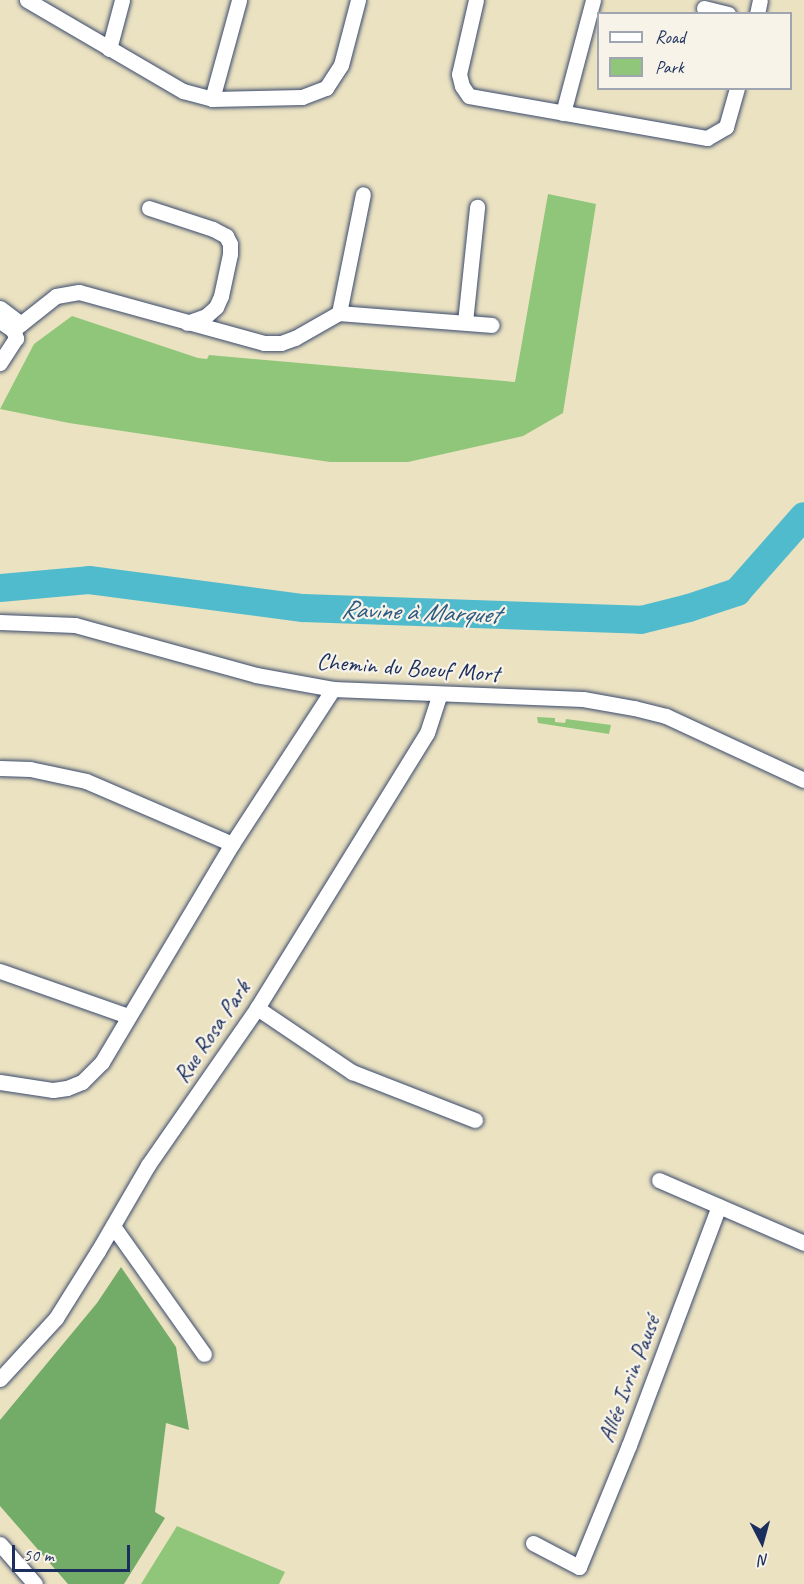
<!DOCTYPE html>
<meta charset="utf-8">
<style>
body{margin:0}
#map{position:relative;width:804px;height:1584px;overflow:hidden;background:#ebe2c1;font-family:Caveat,sans-serif}
div>[style]{position:absolute}
.green>*{inset:0;background:#8fc679}
.forest>*{inset:0;background:#73ab69}
.river>*{height:28px;margin:-14px;padding:0 14px;transform-origin:14px;border-radius:14px;background:#51bbce}
.roads{filter:drop-shadow(0 0 2px #3a4a6d) drop-shadow(0 0 2px #3a4a6d)}
.minor>*{height:15px;margin:-7.5px;padding:0 7.5px;transform-origin:7.5px;border-radius:7.5px;background:#fff}
span{translate:-50% -50%;white-space:nowrap;text-align:center;line-height:1.15;-webkit-text-stroke:4.5px #f7f3e8;paint-order:stroke}
.street-label{font-size:24px;color:#1b2f5e}
.water-label{font-size:26px;color:#2b5980;font-style:italic}
.legend{position:absolute;left:597px;top:12px;width:195px;height:78px;box-sizing:border-box;background:#f7f3e8;border:2px solid #9fa5b1;margin:0;padding:8px 10px;list-style:none;font-size:18px;color:#1b2f5e}
.legend li{display:flex;align-items:center;gap:12px;height:30px}
.legend b{width:30px;border:2px solid #9fa5b1}
.north{position:absolute;left:732px;top:1512px;width:60px;height:60px;-webkit-text-stroke:4px #f7f3e8;paint-order:stroke;rotate:174deg;font-size:16px;font-weight:700;line-height:24px;text-align:center;color:#1b2f5e}
.north::after{content:'';display:block;margin:auto;width:21px;height:27px;background:#1b2f5e;clip-path:polygon(50% 0,100% 100%,50% 72%,0 100%)}
.scale{position:absolute;left:12px;top:1545px;width:118px;height:27px;box-sizing:border-box;border:3px solid #1b2f5e;border-top:0;padding-left:8px;font-size:18px;line-height:21px;white-space:nowrap;color:#1b2f5e;-webkit-text-stroke:4px #f7f3e8;paint-order:stroke}
</style>
<div id="map">
<div class="green">
<div style="clip-path:polygon(548px 194px,596px 204px,563px 413px,523px 436px,408px 462px,330px 462px,69px 423px,0 409px,34px 344px,72px 316px,198px 358px,207px 359px,209px 355px,515px 382px)"></div>
<div style="clip-path:polygon(537px 717px,555px 718px,555px 722px,565px 723px,566px 719px,611px 725px,609px 734px,538px 723px)"></div>
<div style="clip-path:polygon(177px 1526px,285px 1572px,279px 1584px,141px 1584px)"></div>
</div>
<div class="forest">
<div style="clip-path:polygon(121px 1267px,176px 1347px,189px 1430px,166px 1423px,155px 1512px,165px 1518px,124px 1584px,68px 1584px,0 1506px,0 1420px,97px 1303px)"></div>
</div>
<div class="river">
<div style="left:0;top:588px;width:89px;rotate:-5.1deg"></div>
<div style="left:89px;top:580px;width:216px;rotate:7.5deg"></div>
<div style="left:303px;top:608px;width:338px;rotate:2deg"></div>
<div style="left:641px;top:620px;width:49px;rotate:-14deg"></div>
<div style="left:689px;top:608px;width:51px;rotate:-18.4deg"></div>
<div style="left:737px;top:592px;width:101px;rotate:-48.6deg"></div>
</div>
<div class="roads">
<div class="minor">
<div style="left:27px;top:0;width:181px;rotate:30.3deg"></div>
<div style="left:183px;top:91px;width:30px;rotate:15deg"></div>
<div style="left:212px;top:99px;width:90px;rotate:-1.3deg"></div>
<div style="left:302px;top:97px;width:26px;rotate:-21deg"></div>
<div style="left:326px;top:88px;width:27px;rotate:-57deg"></div>
<div style="left:341px;top:65px;width:67px;rotate:-75.3deg"></div>
<div style="left:476px;top:0;width:76px;rotate:102.9deg"></div>
<div style="left:459px;top:74px;width:12px;rotate:76deg"></div>
<div style="left:462px;top:86px;width:12px;rotate:55deg"></div>
<div style="left:469px;top:96px;width:242px;rotate:10deg"></div>
<div style="left:707px;top:138px;width:22px;rotate:-30deg"></div>
<div style="left:726px;top:127px;width:41px;rotate:-74.2deg"></div>
<div style="left:704px;top:8px;width:25px;rotate:14deg"></div>
<div style="left:757px;top:14px;width:14px;rotate:-78deg"></div>
<div style="left:109px;top:49px;width:51px;rotate:-75.1deg"></div>
<div style="left:212px;top:99px;width:103px;rotate:-74.7deg"></div>
<div style="left:563px;top:113px;width:117px;rotate:-75.1deg"></div>
<div style="left:149px;top:208px;width:67px;rotate:18.2deg"></div>
<div style="left:213px;top:229px;width:15px;rotate:28deg"></div>
<div style="left:226px;top:236px;width:9px;rotate:63deg"></div>
<div style="left:230px;top:244px;width:10px;rotate:90deg"></div>
<div style="left:230px;top:254px;width:43px;rotate:102.1deg"></div>
<div style="left:221px;top:296px;width:12px;rotate:114deg"></div>
<div style="left:216px;top:307px;width:13px;rotate:138deg"></div>
<div style="left:206px;top:316px;width:20px;rotate:160deg"></div>
<div style="left:0;top:308px;width:26px;rotate:37deg"></div>
<div style="left:339px;top:313px;width:121px;rotate:-78.6deg"></div>
<div style="left:0;top:321px;width:16px;rotate:35deg"></div>
<div style="left:13px;top:330px;width:9px;rotate:69deg"></div>
<div style="left:16px;top:338px;width:30px;rotate:123deg"></div>
<div style="left:465px;top:322px;width:116px;rotate:-84deg"></div>
<div style="left:13px;top:330px;width:55px;rotate:-38.3deg"></div>
<div style="left:56px;top:296px;width:23px;rotate:-10deg"></div>
<div style="left:79px;top:292px;width:192px;rotate:15.4deg"></div>
<div style="left:264px;top:343px;width:17px"></div>
<div style="left:281px;top:343px;width:15px;rotate:-20deg"></div>
<div style="left:295px;top:338px;width:51px;rotate:-29.6deg"></div>
<div style="left:339px;top:313px;width:153px;rotate:4.5deg"></div>
<div style="left:0;top:622px;width:75px;rotate:2.3deg"></div>
<div style="left:75px;top:625px;width:188px;rotate:15.4deg"></div>
<div style="left:256px;top:675px;width:78px;rotate:10.3deg"></div>
<div style="left:333px;top:689px;width:250px;rotate:2.3deg"></div>
<div style="left:583px;top:699px;width:52px;rotate:10deg"></div>
<div style="left:634px;top:708px;width:33px;rotate:14deg"></div>
<div style="left:666px;top:716px;width:152px;rotate:24.9deg"></div>
<div style="left:0;top:768px;width:30px;rotate:2deg"></div>
<div style="left:30px;top:769px;width:57px;rotate:12.1deg"></div>
<div style="left:86px;top:781px;width:159px;rotate:23.3deg"></div>
<div style="left:0;top:971px;width:136px;rotate:19.4deg"></div>
<div style="left:257px;top:1008px;width:115px;rotate:34deg"></div>
<div style="left:352px;top:1072px;width:132px;rotate:21.3deg"></div>
<div style="left:0;top:1082px;width:54px;rotate:8.6deg"></div>
<div style="left:53px;top:1090px;width:14px;rotate:-8deg"></div>
<div style="left:67px;top:1088px;width:16px;rotate:-22deg"></div>
<div style="left:82px;top:1082px;width:28px;rotate:-45deg"></div>
<div style="left:102px;top:1062px;width:254px;rotate:-59.2deg"></div>
<div style="left:232px;top:844px;width:185px;rotate:-56.9deg"></div>
<div style="left:659px;top:1180px;width:158px;rotate:23.5deg"></div>
<div style="left:113px;top:1226px;width:157px;rotate:54.6deg"></div>
<div style="left:0;top:1379px;width:83px;rotate:-47.4deg"></div>
<div style="left:56px;top:1318px;width:79px;rotate:-57.9deg"></div>
<div style="left:98px;top:1251px;width:99px;rotate:-59.8deg"></div>
<div style="left:148px;top:1165px;width:191px;rotate:-55.2deg"></div>
<div style="left:257px;top:1008px;width:323px;rotate:-58.3deg"></div>
<div style="left:427px;top:733px;width:40px;rotate:-72deg"></div>
<div style="left:533px;top:1543px;width:52px;rotate:27.6deg"></div>
<div style="left:579px;top:1567px;width:132px;rotate:-67.7deg"></div>
<div style="left:629px;top:1445px;width:255px;rotate:-69.4deg"></div>
<div style="left:0;top:1544px;width:53px;rotate:48.8deg"></div>
</div>
</div>
<div class="street-label">
<span style="left:408px;top:668px;rotate:4deg">Chemin du Boeuf Mort</span>
<span style="left:212px;top:1032px;rotate:-56deg">Rue Rosa Park</span>
<span style="left:629px;top:1379px;rotate:-69deg">Allée Ivrin Pausé</span>
</div>
<div class="water-label">
<span style="left:420px;top:612px;rotate:2deg">Ravine à Marquet</span>
</div>
<ul class="legend">
<li><b style="height:8px;background:#fff"></b>Road</li>
<li><b style="height:16px;background:#8fc679"></b>Park</li>
</ul>
<div class="north">N</div>
<div class="scale">50 m</div>
</div>
